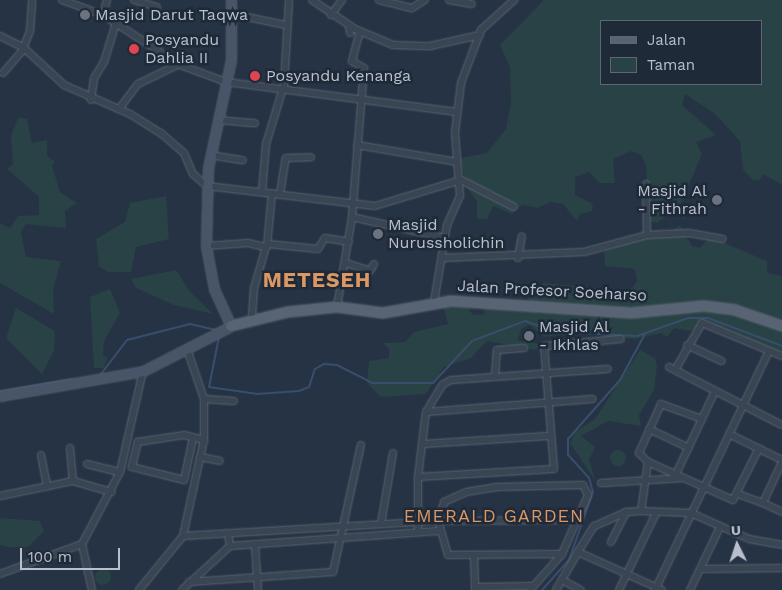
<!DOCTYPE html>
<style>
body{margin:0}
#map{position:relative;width:782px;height:590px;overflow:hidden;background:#263344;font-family:"Work Sans",sans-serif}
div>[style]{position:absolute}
.green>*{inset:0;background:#284245}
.round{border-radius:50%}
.stream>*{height:2px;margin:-1px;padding:0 1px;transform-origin:1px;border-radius:1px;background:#384e6c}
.roads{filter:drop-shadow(0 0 1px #596371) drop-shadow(0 0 1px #596371)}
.street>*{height:6px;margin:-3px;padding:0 3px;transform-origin:3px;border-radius:3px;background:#3a4554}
.secondary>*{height:9px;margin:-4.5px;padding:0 4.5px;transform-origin:4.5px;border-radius:4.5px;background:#485467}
.primary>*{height:10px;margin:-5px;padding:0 5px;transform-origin:5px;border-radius:5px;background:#586474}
.dots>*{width:14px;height:14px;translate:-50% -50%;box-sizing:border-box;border:2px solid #1f2a39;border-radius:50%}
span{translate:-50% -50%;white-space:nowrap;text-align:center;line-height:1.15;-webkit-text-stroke:5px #1f2a39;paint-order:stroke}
.poi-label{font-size:16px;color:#b8c0cd}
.left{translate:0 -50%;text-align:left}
.right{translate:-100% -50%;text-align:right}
.street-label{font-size:16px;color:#b8c0cd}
.neighbourhood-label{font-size:18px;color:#dc9864;letter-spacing:1px}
.district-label{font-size:21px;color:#dc9864;font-weight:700;letter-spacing:1px}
.legend{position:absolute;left:600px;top:20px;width:162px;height:65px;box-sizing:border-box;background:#1f2a39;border:1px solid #5c6674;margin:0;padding:6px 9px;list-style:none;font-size:15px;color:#b8c0cd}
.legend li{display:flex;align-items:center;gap:10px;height:25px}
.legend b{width:25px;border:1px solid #5c6674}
.north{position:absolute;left:712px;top:520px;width:50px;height:50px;-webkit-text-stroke:4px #1f2a39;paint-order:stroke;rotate:356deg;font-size:14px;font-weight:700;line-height:20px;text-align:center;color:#b8c0cd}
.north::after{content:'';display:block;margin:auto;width:18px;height:22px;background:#b8c0cd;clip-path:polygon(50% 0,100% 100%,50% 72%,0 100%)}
.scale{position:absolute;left:20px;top:548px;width:100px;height:22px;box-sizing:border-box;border:2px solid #b8c0cd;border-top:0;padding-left:6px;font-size:15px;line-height:18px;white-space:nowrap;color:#b8c0cd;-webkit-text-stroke:4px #1f2a39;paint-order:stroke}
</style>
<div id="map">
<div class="green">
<div style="clip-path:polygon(evenodd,544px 0,782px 0,782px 185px,763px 174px,759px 181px,753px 180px,743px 170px,740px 141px,715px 114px,685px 94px,682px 105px,716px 135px,696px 142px,702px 154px,680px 206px,685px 220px,674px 210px,657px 223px,649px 221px,646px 165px,641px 155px,631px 151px,613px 159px,615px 183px,600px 183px,589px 172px,575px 177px,575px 195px,593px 204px,592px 211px,580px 214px,577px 221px,563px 204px,550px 202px,538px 208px,522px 205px,512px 214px,493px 206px,487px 219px,477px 219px,477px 201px,467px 188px,460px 158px,487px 153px,506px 129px,511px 102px,510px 67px,500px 45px,544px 0,601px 21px,761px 21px,761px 84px,601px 84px,601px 21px)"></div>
<div style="clip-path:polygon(18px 118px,27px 119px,32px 143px,47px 140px,47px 156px,55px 162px,52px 166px,60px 192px,77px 203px,65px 211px,66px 228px,26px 224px,21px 232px,26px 257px,61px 261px,53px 290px,54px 314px,0 283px,0 223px,10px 228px,18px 216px,39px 215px,39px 197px,7px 169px,13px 164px,11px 135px)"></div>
<div style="clip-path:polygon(166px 196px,169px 239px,136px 247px,131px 272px,108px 272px,99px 267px,96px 239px,125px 222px,130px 203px)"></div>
<div style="clip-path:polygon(680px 225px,692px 246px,700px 248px,708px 239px,722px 242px,767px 261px,767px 273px,782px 276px,782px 352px,707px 325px,689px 331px,674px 328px,667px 337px,661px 333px,635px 339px,606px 337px,593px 331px,544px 337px,530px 325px,521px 329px,518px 340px,539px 344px,537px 350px,487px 341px,471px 358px,444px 367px,426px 394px,381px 397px,367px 383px,369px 361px,389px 358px,389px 349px,383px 343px,405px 342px,414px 332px,448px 324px,443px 306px,467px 306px,472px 314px,483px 315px,486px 306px,525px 302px,543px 283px,629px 291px,637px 282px,635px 269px,605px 266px,604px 252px,656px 230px,670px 232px)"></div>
<div style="clip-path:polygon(176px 270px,190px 292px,213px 314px,174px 305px,136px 288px,131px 279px)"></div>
<div style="clip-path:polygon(110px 289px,120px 313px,104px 341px,103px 355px,108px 358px,103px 368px,94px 368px,90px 297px)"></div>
<div style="clip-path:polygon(16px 308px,55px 331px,54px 351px,42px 374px,6px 338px)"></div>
<div style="clip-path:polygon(640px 350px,655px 358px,657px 366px,654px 390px,639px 415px,641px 426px,608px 421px,581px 436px,595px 447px,589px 460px,596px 482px,570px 443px,575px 432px,595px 419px)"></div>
<div class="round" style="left:610px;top:450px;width:16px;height:16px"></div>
<div style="clip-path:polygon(0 518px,40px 521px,44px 531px,28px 547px,8px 547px,0 545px)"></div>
<div class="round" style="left:95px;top:569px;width:16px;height:16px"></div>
</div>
<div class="stream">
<div style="left:219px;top:337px;width:51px;rotate:101.3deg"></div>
<div style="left:209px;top:387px;width:49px;rotate:8.3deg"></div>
<div style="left:257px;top:394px;width:42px;rotate:-4.1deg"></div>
<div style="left:299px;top:391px;width:11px;rotate:-22deg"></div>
<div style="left:309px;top:387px;width:19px;rotate:-72deg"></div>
<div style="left:315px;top:369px;width:10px;rotate:-29deg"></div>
<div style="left:324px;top:364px;width:13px;rotate:4deg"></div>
<div style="left:337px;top:365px;width:39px;rotate:27deg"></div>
<div style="left:372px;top:383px;width:61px"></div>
<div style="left:433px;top:383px;width:57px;rotate:-47.1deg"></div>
<div style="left:472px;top:341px;width:57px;rotate:-20.7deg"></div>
<div style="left:525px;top:321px;width:32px;rotate:20deg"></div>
<div style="left:555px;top:332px;width:82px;rotate:2.8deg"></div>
<div style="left:637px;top:336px;width:54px;rotate:-19.4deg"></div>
<div style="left:688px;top:318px;width:20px"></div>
<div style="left:708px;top:318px;width:79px;rotate:20.7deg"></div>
<div style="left:101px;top:374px;width:43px;rotate:-52.6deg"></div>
<div style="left:127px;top:340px;width:65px;rotate:-14.3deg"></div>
<div style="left:190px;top:324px;width:27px;rotate:13deg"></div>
<div style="left:0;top:391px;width:73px;rotate:-9.5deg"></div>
<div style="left:542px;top:590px;width:40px;rotate:-48deg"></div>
<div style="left:569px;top:560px;width:72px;rotate:-70.6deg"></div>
<div style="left:593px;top:492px;width:15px;rotate:-106deg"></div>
<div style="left:589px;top:478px;width:31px;rotate:-132deg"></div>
<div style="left:568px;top:455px;width:16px;rotate:-90deg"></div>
<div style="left:568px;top:439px;width:79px;rotate:-48.6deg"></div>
<div style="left:620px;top:380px;width:52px;rotate:-61.5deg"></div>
</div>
<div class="roads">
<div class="street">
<div style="left:62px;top:0;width:44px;rotate:20.1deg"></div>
<div style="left:103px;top:15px;width:92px;rotate:33deg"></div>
<div style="left:180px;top:65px;width:49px;rotate:20.3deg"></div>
<div style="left:226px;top:82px;width:233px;rotate:7.4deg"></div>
<div style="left:134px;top:0;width:24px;rotate:17deg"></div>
<div style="left:312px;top:0;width:52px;rotate:34deg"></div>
<div style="left:355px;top:29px;width:41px;rotate:22.8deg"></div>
<div style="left:393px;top:45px;width:37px;rotate:2deg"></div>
<div style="left:430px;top:46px;width:51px;rotate:-12.4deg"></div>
<div style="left:379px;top:0;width:34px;rotate:14deg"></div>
<div style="left:412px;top:8px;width:15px;rotate:-32deg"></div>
<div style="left:449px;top:0;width:23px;rotate:10deg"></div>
<div style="left:233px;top:14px;width:53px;rotate:11.9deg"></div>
<div style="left:103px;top:15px;width:16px;rotate:-75deg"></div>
<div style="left:331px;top:15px;width:19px;rotate:-54deg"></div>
<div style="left:349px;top:26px;width:7px;rotate:82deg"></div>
<div style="left:0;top:36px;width:25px;rotate:26deg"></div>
<div style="left:23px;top:47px;width:56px;rotate:42.8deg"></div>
<div style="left:64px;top:85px;width:72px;rotate:23.7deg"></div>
<div style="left:130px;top:114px;width:38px;rotate:32deg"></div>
<div style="left:162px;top:134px;width:29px;rotate:41deg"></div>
<div style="left:184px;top:153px;width:23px;rotate:67deg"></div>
<div style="left:193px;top:174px;width:18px;rotate:41deg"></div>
<div style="left:207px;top:186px;width:169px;rotate:6.8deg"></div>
<div style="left:375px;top:206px;width:90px;rotate:-16.8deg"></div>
<div style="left:461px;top:180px;width:59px;rotate:27deg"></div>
<div style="left:3px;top:73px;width:29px;rotate:-49deg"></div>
<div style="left:22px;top:51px;width:22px;rotate:-68deg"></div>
<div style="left:30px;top:31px;width:31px;rotate:-86deg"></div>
<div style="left:91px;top:100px;width:22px;rotate:-82deg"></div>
<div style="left:94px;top:78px;width:19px;rotate:-58deg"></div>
<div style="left:104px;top:62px;width:41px;rotate:-72.9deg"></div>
<div style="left:119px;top:109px;width:31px;rotate:-53deg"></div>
<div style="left:138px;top:84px;width:46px;rotate:-26deg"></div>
<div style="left:218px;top:120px;width:37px;rotate:5deg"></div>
<div style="left:357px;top:145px;width:101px;rotate:9.6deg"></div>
<div style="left:210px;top:155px;width:33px;rotate:9deg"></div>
<div style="left:646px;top:184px;width:51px;rotate:88.9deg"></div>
<div style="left:262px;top:192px;width:48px;rotate:-85.2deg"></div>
<div style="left:266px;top:144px;width:62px;rotate:-73deg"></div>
<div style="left:284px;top:85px;width:85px;rotate:-86.6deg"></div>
<div style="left:280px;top:194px;width:36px;rotate:-81deg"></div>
<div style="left:286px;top:158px;width:25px;rotate:-2deg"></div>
<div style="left:352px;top:217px;width:95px;rotate:12.7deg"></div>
<div style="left:268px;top:244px;width:50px;rotate:5.7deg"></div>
<div style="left:318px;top:249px;width:13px;rotate:-58deg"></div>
<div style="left:325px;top:238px;width:24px;rotate:9deg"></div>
<div style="left:206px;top:246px;width:42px;rotate:-4.1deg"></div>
<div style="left:248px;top:243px;width:18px;rotate:13deg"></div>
<div style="left:266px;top:247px;width:43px;rotate:106.3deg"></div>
<div style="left:254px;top:288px;width:31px;rotate:94deg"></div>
<div style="left:267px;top:246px;width:53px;rotate:-84.6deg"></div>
<div style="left:442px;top:258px;width:142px;rotate:-2.4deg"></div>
<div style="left:584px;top:252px;width:65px;rotate:-15.1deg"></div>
<div style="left:647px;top:235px;width:42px;rotate:-2.7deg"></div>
<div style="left:689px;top:233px;width:34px;rotate:10deg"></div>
<div style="left:518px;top:258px;width:22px;rotate:-80deg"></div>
<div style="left:346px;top:263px;width:25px;rotate:18deg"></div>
<div style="left:370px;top:271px;width:8px;rotate:-60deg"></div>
<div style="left:434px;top:302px;width:78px;rotate:-80.4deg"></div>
<div style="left:447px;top:225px;width:32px;rotate:-66deg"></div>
<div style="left:460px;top:196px;width:63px;rotate:-94.5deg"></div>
<div style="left:455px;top:133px;width:50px;rotate:-83.2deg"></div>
<div style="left:461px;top:83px;width:57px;rotate:-69.3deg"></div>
<div style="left:481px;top:30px;width:45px;rotate:-42.3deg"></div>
<div style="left:337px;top:307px;width:91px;rotate:-80.5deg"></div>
<div style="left:352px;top:217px;width:149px;rotate:-85.4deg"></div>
<div style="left:364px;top:68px;width:14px;rotate:-150deg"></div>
<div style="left:352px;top:61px;width:30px;rotate:-75deg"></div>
<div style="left:687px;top:345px;width:38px;rotate:25deg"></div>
<div style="left:669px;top:367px;width:127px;rotate:27.2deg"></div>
<div style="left:675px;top:370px;width:54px;rotate:-60.1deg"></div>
<div style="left:702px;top:323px;width:87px;rotate:22.4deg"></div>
<div style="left:495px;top:377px;width:27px;rotate:-86deg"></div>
<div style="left:497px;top:350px;width:27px;rotate:-4deg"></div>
<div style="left:204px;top:399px;width:30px;rotate:4deg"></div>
<div style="left:426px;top:412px;width:167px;rotate:-4.5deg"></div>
<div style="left:702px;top:419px;width:44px;rotate:-159.9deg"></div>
<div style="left:661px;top:404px;width:54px;rotate:114.2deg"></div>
<div style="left:639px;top:453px;width:13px;rotate:45deg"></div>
<div style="left:648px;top:462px;width:93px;rotate:24.1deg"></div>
<div style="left:733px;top:500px;width:58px;rotate:-63.4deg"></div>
<div style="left:649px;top:429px;width:44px;rotate:25.4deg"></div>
<div style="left:729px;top:434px;width:59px;rotate:26.1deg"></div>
<div style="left:193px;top:438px;width:43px;rotate:102.1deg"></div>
<div style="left:184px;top:480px;width:54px;rotate:-166deg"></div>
<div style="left:132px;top:467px;width:26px;rotate:-77deg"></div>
<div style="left:138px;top:442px;width:47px;rotate:-8.7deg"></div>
<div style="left:184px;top:435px;width:21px;rotate:14deg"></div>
<div style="left:423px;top:444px;width:125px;rotate:-3.7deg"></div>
<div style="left:70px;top:448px;width:33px;rotate:85deg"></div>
<div style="left:41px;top:455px;width:32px;rotate:79deg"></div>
<div style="left:200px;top:457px;width:20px;rotate:11deg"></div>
<div style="left:648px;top:462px;width:49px;rotate:98.1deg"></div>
<div style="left:641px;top:511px;width:50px;rotate:2.3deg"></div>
<div style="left:691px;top:513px;width:64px;rotate:24.1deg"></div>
<div style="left:749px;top:539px;width:34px;rotate:10deg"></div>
<div style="left:782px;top:462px;width:45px;rotate:114.9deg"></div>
<div style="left:763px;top:503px;width:21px;rotate:25deg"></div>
<div style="left:87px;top:464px;width:34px;rotate:14deg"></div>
<div style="left:676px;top:474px;width:92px;rotate:-64.8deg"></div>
<div style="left:418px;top:477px;width:136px;rotate:-3.4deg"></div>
<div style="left:554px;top:469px;width:123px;rotate:-94.6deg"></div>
<div style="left:544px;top:346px;width:77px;rotate:-5.2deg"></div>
<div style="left:601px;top:483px;width:83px;rotate:-3.4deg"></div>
<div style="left:738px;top:494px;width:27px;rotate:20deg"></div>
<div style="left:0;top:496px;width:75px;rotate:-11.6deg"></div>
<div style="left:73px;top:481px;width:40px;rotate:16deg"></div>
<div style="left:641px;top:511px;width:15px;rotate:176deg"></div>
<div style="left:626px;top:512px;width:35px;rotate:156deg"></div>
<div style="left:594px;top:526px;width:31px;rotate:122deg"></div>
<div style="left:578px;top:552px;width:92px;rotate:24.3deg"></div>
<div style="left:381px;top:524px;width:72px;rotate:-80.4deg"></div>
<div style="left:418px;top:532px;width:55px;rotate:-90deg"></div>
<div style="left:418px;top:477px;width:65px;rotate:-83deg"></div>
<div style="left:426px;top:412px;width:31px;rotate:-59deg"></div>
<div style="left:442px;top:385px;width:10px;rotate:-29deg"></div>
<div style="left:451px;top:380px;width:157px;rotate:-4deg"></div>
<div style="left:183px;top:536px;width:255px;rotate:-3.4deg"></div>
<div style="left:438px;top:521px;width:20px;rotate:-72deg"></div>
<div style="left:444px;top:502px;width:24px;rotate:-24deg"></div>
<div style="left:466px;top:492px;width:30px;rotate:-9deg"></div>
<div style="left:496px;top:487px;width:87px;rotate:-1.3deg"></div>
<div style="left:583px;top:485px;width:11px;rotate:63deg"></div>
<div style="left:588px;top:495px;width:64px;rotate:113.8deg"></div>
<div style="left:562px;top:554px;width:48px;rotate:131.6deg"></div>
<div style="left:611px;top:542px;width:34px;rotate:-63deg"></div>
<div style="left:255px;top:545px;width:45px;rotate:86.2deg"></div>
<div style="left:230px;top:546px;width:209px;rotate:-4.1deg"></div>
<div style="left:562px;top:554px;width:114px;rotate:179.5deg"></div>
<div style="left:448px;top:555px;width:35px;rotate:-106deg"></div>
<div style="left:438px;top:521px;width:139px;rotate:-0.4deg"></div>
<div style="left:474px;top:555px;width:35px;rotate:88deg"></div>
<div style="left:700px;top:569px;width:82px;rotate:-0.7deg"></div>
<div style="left:0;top:574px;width:87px;rotate:-20.1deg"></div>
<div style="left:562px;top:580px;width:21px;rotate:28deg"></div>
<div style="left:189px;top:582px;width:144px;rotate:-4deg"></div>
<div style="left:333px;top:572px;width:130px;rotate:-77.6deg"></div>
<div style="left:475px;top:587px;width:58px;rotate:-1deg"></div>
<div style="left:92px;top:590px;width:47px;rotate:-102.3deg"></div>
<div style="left:82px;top:544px;width:81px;rotate:-62.2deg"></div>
<div style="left:120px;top:472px;width:104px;rotate:-77.2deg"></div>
<div style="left:139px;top:590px;width:70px;rotate:-50.8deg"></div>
<div style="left:183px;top:536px;width:98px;rotate:-77.7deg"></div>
<div style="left:204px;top:440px;width:41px;rotate:-90deg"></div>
<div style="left:204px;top:399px;width:53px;rotate:-108.8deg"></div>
<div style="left:182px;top:590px;width:65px;rotate:-42.5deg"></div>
<div style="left:230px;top:546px;width:13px;rotate:-99deg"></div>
<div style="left:556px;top:590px;width:44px;rotate:-59.9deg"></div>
<div style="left:619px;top:590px;width:85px;rotate:-64.3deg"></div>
<div style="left:655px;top:590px;width:265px;rotate:-64.5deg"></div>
<div style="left:690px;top:590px;width:70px;rotate:-64.5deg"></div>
</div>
<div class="secondary">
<div style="left:0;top:396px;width:145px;rotate:-9.9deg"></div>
<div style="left:143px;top:371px;width:99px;rotate:-27.1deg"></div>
<div style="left:231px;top:326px;width:41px;rotate:-114.7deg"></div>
<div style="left:214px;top:289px;width:44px;rotate:-100.5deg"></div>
<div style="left:206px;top:246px;width:78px;rotate:-88.5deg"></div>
<div style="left:208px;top:168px;width:110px;rotate:-78deg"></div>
<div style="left:231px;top:60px;width:60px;rotate:-90deg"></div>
</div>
<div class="primary">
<div style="left:231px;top:326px;width:59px;rotate:-13.8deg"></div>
<div style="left:288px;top:312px;width:49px;rotate:-5.8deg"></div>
<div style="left:337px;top:307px;width:46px;rotate:7.4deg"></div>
<div style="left:383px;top:313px;width:69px;rotate:-10deg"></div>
<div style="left:451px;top:301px;width:180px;rotate:3.8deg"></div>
<div style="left:631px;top:313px;width:73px;rotate:-5.5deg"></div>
<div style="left:704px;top:306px;width:31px;rotate:7deg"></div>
<div style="left:735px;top:310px;width:50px;rotate:18.8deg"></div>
</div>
</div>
<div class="dots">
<div style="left:85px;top:15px;background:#6b7280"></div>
<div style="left:134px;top:49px;background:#e0444e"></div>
<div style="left:255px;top:76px;background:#e0444e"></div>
<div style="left:717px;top:200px;background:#6b7280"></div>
<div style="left:378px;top:234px;background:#6b7280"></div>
<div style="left:529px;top:336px;background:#6b7280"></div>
</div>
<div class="poi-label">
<span class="left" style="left:95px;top:15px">Masjid Darut Taqwa</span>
<span class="left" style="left:145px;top:49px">Posyandu<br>Dahlia II</span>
<span class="left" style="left:266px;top:76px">Posyandu Kenanga</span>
<span class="right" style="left:707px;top:200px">Masjid Al<br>- Fithrah</span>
<span class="left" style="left:388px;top:234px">Masjid<br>Nurussholichin</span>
<span class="left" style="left:539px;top:336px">Masjid Al<br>- Ikhlas</span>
</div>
<div class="street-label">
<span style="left:552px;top:291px;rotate:3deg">Jalan Profesor Soeharso</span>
</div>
<div class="neighbourhood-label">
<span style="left:494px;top:516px">EMERALD GARDEN</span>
</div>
<div class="district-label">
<span style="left:317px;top:280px">METESEH</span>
</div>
<ul class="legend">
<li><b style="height:6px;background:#586474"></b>Jalan</li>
<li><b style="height:14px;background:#284245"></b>Taman</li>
</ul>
<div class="north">U</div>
<div class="scale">100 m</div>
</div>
